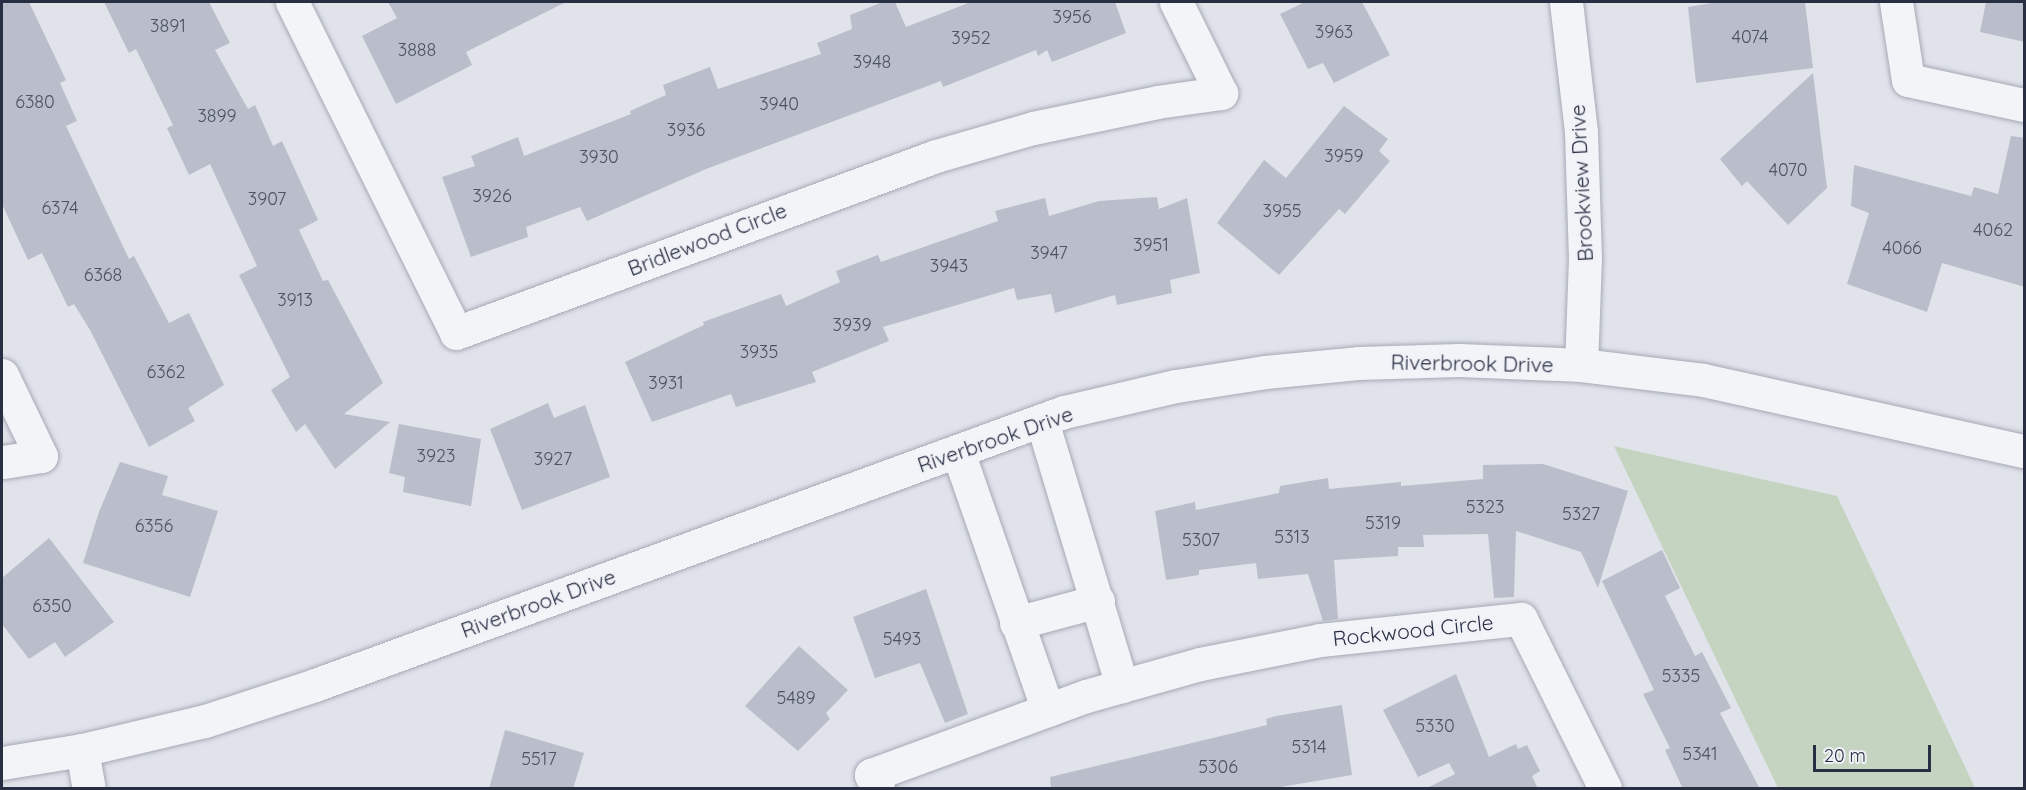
<!DOCTYPE html>
<style>
body{margin:0}
#map{position:relative;width:2026px;height:790px;overflow:hidden;background:#e0e3ea;font-family:Quicksand,sans-serif}
div>[style]{position:absolute}
.green>*{inset:0;background:#c4d4c1}
.building>*{inset:0;background:#babeca}
.roads{filter:drop-shadow(0 0 2px #a5a9b5) drop-shadow(0 0 2px #a5a9b5)}
.minor>*{height:33px;margin:-16.5px;padding:0 16.5px;transform-origin:16.5px;border-radius:16.5px;background:#f3f4f8}
.tertiary>*{height:33px;margin:-16.5px;padding:0 16.5px;transform-origin:16.5px;border-radius:16.5px;background:#f3f4f8}
span{translate:-50% -50%;white-space:nowrap;text-align:center;line-height:1.15;-webkit-text-stroke:5px #f0f2f7;paint-order:stroke}
.number-label{font-size:18px;color:#4c5365}
.number-label span{-webkit-text-stroke-width:0}
.street-label{font-size:21px;color:#282f43}
.frame{position:absolute;inset:0;border:3px solid #282f43;pointer-events:none}
.scale{position:absolute;left:1813px;top:745px;width:118px;height:27px;box-sizing:border-box;border:3px solid #282f43;border-top:0;padding-left:8px;font-size:18px;line-height:21px;white-space:nowrap;color:#282f43;-webkit-text-stroke:4px #f0f2f7;paint-order:stroke}
</style>
<div id="map">
<div class="green">
<div style="clip-path:polygon(1614px 446px,1837px 496px,1975px 788px,1778px 788px)"></div>
</div>
<div class="building">
<div style="clip-path:polygon(2px 2px,29px 2px,66px 80px,60px 83px,77px 121px,66px 126px,129px 259px,134px 256px,169px 323px,189px 313px,224px 385px,188px 408px,195px 421px,149px 447px,90px 330px,74px 304px,68px 307px,42px 253px,28px 260px,2px 204px)"></div>
<div style="clip-path:polygon(104px 2px,209px 2px,230px 43px,215px 50px,248px 109px,255px 105px,273px 146px,282px 141px,318px 220px,299px 230px,323px 281px,328px 280px,383px 383px,344px 414px,390px 422px,335px 469px,305px 424px,296px 432px,271px 390px,290px 377px,239px 275px,257px 266px,210px 164px,189px 175px,167px 128px,173px 125px,136px 49px,129px 53px)"></div>
<div style="clip-path:polygon(388px 2px,566px 2px,466px 52px,472px 65px,396px 104px,362px 36px,397px 18px)"></div>
<div style="clip-path:polygon(883px 2px,895px 2px,906px 27px,971px 2px,1115px 2px,1126px 33px,1052px 62px,1047px 50px,1038px 56px,1036px 50px,943px 87px,941px 81px,706px 169px,587px 221px,580px 207px,526px 227px,528px 237px,471px 257px,442px 177px,475px 166px,471px 156px,518px 137px,524px 156px,631px 114px,630px 111px,666px 95px,663px 85px,710px 67px,718px 89px,821px 54px,817px 43px,852px 29px,850px 15px)"></div>
<div style="clip-path:polygon(1305px 2px,1362px 2px,1390px 55px,1334px 83px,1323px 63px,1308px 69px,1280px 14px)"></div>
<div style="clip-path:polygon(1718px 2px,1805px 2px,1813px 68px,1696px 83px,1688px 7px)"></div>
<div style="clip-path:polygon(1986px 2px,2025px 2px,2025px 42px,1980px 32px)"></div>
<div style="clip-path:polygon(1813px 73px,1827px 188px,1788px 225px,1747px 181px,1742px 186px,1720px 159px)"></div>
<div style="clip-path:polygon(1344px 106px,1388px 139px,1379px 151px,1390px 161px,1345px 214px,1339px 209px,1279px 275px,1217px 223px,1264px 160px,1286px 178px)"></div>
<div style="clip-path:polygon(2011px 136px,2025px 138px,2025px 287px,1942px 263px,1927px 312px,1847px 284px,1869px 213px,1851px 206px,1854px 165px,1971px 196px,1974px 187px,1998px 194px)"></div>
<div style="clip-path:polygon(1157px 197px,1159px 209px,1187px 198px,1200px 273px,1170px 280px,1172px 293px,1117px 305px,1115px 295px,1055px 313px,1051px 294px,1017px 300px,1014px 288px,883px 327px,889px 341px,812px 372px,816px 382px,736px 407px,731px 394px,652px 422px,625px 362px,704px 325px,703px 322px,781px 294px,786px 306px,840px 282px,836px 271px,878px 255px,881px 262px,998px 221px,995px 211px,1045px 198px,1049px 216px,1099px 201px)"></div>
<div style="clip-path:polygon(548px 403px,554px 418px,585px 405px,610px 477px,522px 510px,490px 429px)"></div>
<div style="clip-path:polygon(399px 424px,481px 439px,471px 506px,403px 492px,405px 477px,389px 473px)"></div>
<div style="clip-path:polygon(120px 462px,168px 476px,162px 495px,218px 511px,190px 597px,83px 563px,99px 512px)"></div>
<div style="clip-path:polygon(1543px 464px,1628px 491px,1598px 588px,1581px 552px,1516px 531px,1514px 597px,1494px 598px,1488px 534px,1423px 535px,1424px 547px,1398px 547px,1398px 556px,1334px 560px,1338px 619px,1323px 621px,1308px 574px,1258px 579px,1256px 563px,1199px 570px,1199px 575px,1166px 580px,1155px 511px,1195px 502px,1196px 510px,1279px 493px,1280px 486px,1328px 478px,1329px 489px,1401px 482px,1401px 486px,1483px 479px,1483px 465px)"></div>
<div style="clip-path:polygon(49px 538px,114px 622px,65px 657px,55px 642px,29px 659px,2px 624px,2px 578px)"></div>
<div style="clip-path:polygon(1662px 550px,1680px 588px,1665px 596px,1695px 656px,1702px 652px,1731px 708px,1720px 713px,1760px 789px,1683px 789px,1665px 750px,1670px 748px,1643px 694px,1654px 690px,1602px 581px)"></div>
<div style="clip-path:polygon(926px 589px,968px 714px,945px 723px,920px 663px,875px 678px,853px 617px)"></div>
<div style="clip-path:polygon(799px 646px,848px 690px,826px 713px,830px 719px,798px 751px,745px 706px)"></div>
<div style="clip-path:polygon(1456px 674px,1489px 757px,1516px 744px,1518px 749px,1527px 745px,1540px 771px,1532px 776px,1538px 789px,1425px 789px,1455px 774px,1449px 763px,1418px 777px,1383px 710px)"></div>
<div style="clip-path:polygon(1342px 705px,1352px 775px,1269px 789px,1051px 789px,1050px 777px,1267px 725px,1266px 719px,1276px 716px)"></div>
<div style="clip-path:polygon(505px 730px,584px 753px,573px 789px,489px 789px)"></div>
</div>
<div class="roads">
<div class="minor">
<div style="left:292px;top:2px;width:369px;rotate:63.6deg"></div>
<div style="left:456px;top:333px;width:512px;rotate:-20.24deg"></div>
<div style="left:936px;top:156px;width:101px;rotate:-16.1deg"></div>
<div style="left:1033px;top:128px;width:127px;rotate:-11.8deg"></div>
<div style="left:1157px;top:102px;width:65px;rotate:-8deg"></div>
<div style="left:1221px;top:93px;width:102px;rotate:-116.3deg"></div>
<div style="left:1566px;top:2px;width:131px;rotate:83.4deg"></div>
<div style="left:1581px;top:132px;width:126px;rotate:88.2deg"></div>
<div style="left:1585px;top:258px;width:107px;rotate:92.1deg"></div>
<div style="left:1896px;top:2px;width:79px;rotate:81.3deg"></div>
<div style="left:1908px;top:80px;width:119px;rotate:12.2deg"></div>
<div style="left:2px;top:375px;width:90px;rotate:64.3deg"></div>
<div style="left:41px;top:456px;width:39px;rotate:171deg"></div>
<div style="left:1042px;top:421px;width:277px;rotate:73.2deg"></div>
<div style="left:958px;top:452px;width:273px;rotate:70.8deg"></div>
<div style="left:1016px;top:623px;width:85px;rotate:-15deg"></div>
<div style="left:82px;top:750px;width:39px;rotate:80deg"></div>
<div style="left:878px;top:788px;width:15px;rotate:-118deg"></div>
<div style="left:871px;top:775px;width:229px;rotate:-20.2deg"></div>
<div style="left:1086px;top:696px;width:118px;rotate:-15.7deg"></div>
<div style="left:1200px;top:664px;width:122px;rotate:-11.3deg"></div>
<div style="left:1320px;top:640px;width:202px;rotate:-6deg"></div>
<div style="left:1521px;top:619px;width:189px;rotate:63.6deg"></div>
</div>
<div class="tertiary">
<div style="left:2px;top:763px;width:81px;rotate:-9.2deg"></div>
<div style="left:82px;top:750px;width:126px;rotate:-13.3deg"></div>
<div style="left:205px;top:721px;width:116px;rotate:-18.1deg"></div>
<div style="left:315px;top:685px;width:797px;rotate:-20.03deg"></div>
<div style="left:1064px;top:412px;width:115px;rotate:-13.1deg"></div>
<div style="left:1176px;top:386px;width:90px;rotate:-8.9deg"></div>
<div style="left:1265px;top:372px;width:93px;rotate:-5.5deg"></div>
<div style="left:1358px;top:363px;width:101px;rotate:-1.7deg"></div>
<div style="left:1459px;top:360px;width:122px;rotate:2.3deg"></div>
<div style="left:1581px;top:365px;width:123px;rotate:7deg"></div>
<div style="left:1703px;top:380px;width:329px;rotate:12.5deg"></div>
</div>
</div>
<div class="number-label">
<span style="left:1072px;top:17px">3956</span>
<span style="left:168px;top:26px">3891</span>
<span style="left:1334px;top:32px">3963</span>
<span style="left:1750px;top:37px">4074</span>
<span style="left:971px;top:38px">3952</span>
<span style="left:417px;top:50px">3888</span>
<span style="left:872px;top:62px">3948</span>
<span style="left:35px;top:102px">6380</span>
<span style="left:779px;top:104px">3940</span>
<span style="left:217px;top:116px">3899</span>
<span style="left:686px;top:130px">3936</span>
<span style="left:1344px;top:156px">3959</span>
<span style="left:599px;top:157px">3930</span>
<span style="left:1788px;top:170px">4070</span>
<span style="left:492px;top:196px">3926</span>
<span style="left:267px;top:199px">3907</span>
<span style="left:60px;top:208px">6374</span>
<span style="left:1282px;top:211px">3955</span>
<span style="left:1993px;top:230px">4062</span>
<span style="left:1151px;top:245px">3951</span>
<span style="left:1902px;top:248px">4066</span>
<span style="left:1049px;top:253px">3947</span>
<span style="left:949px;top:266px">3943</span>
<span style="left:103px;top:275px">6368</span>
<span style="left:295px;top:300px">3913</span>
<span style="left:852px;top:325px">3939</span>
<span style="left:759px;top:352px">3935</span>
<span style="left:166px;top:372px">6362</span>
<span style="left:666px;top:383px">3931</span>
<span style="left:436px;top:456px">3923</span>
<span style="left:553px;top:459px">3927</span>
<span style="left:1485px;top:507px">5323</span>
<span style="left:1581px;top:514px">5327</span>
<span style="left:1383px;top:523px">5319</span>
<span style="left:154px;top:526px">6356</span>
<span style="left:1292px;top:537px">5313</span>
<span style="left:1201px;top:540px">5307</span>
<span style="left:52px;top:606px">6350</span>
<span style="left:902px;top:639px">5493</span>
<span style="left:1681px;top:676px">5335</span>
<span style="left:796px;top:698px">5489</span>
<span style="left:1435px;top:726px">5330</span>
<span style="left:1309px;top:747px">5314</span>
<span style="left:1700px;top:754px">5341</span>
<span style="left:539px;top:759px">5517</span>
<span style="left:1218px;top:767px">5306</span>
</div>
<div class="street-label">
<span style="left:1581px;top:183px;rotate:-93deg">Brookview Drive</span>
<span style="left:707px;top:239px;rotate:-21deg">Bridlewood Circle</span>
<span style="left:1472px;top:363px;rotate:1deg">Riverbrook Drive</span>
<span style="left:995px;top:439px;rotate:-19deg">Riverbrook Drive</span>
<span style="left:538px;top:603px;rotate:-20deg">Riverbrook Drive</span>
<span style="left:1413px;top:630px;rotate:-6deg">Rockwood Circle</span>
</div>
<div class="frame"></div>
<div class="scale">20 m</div>
</div>
